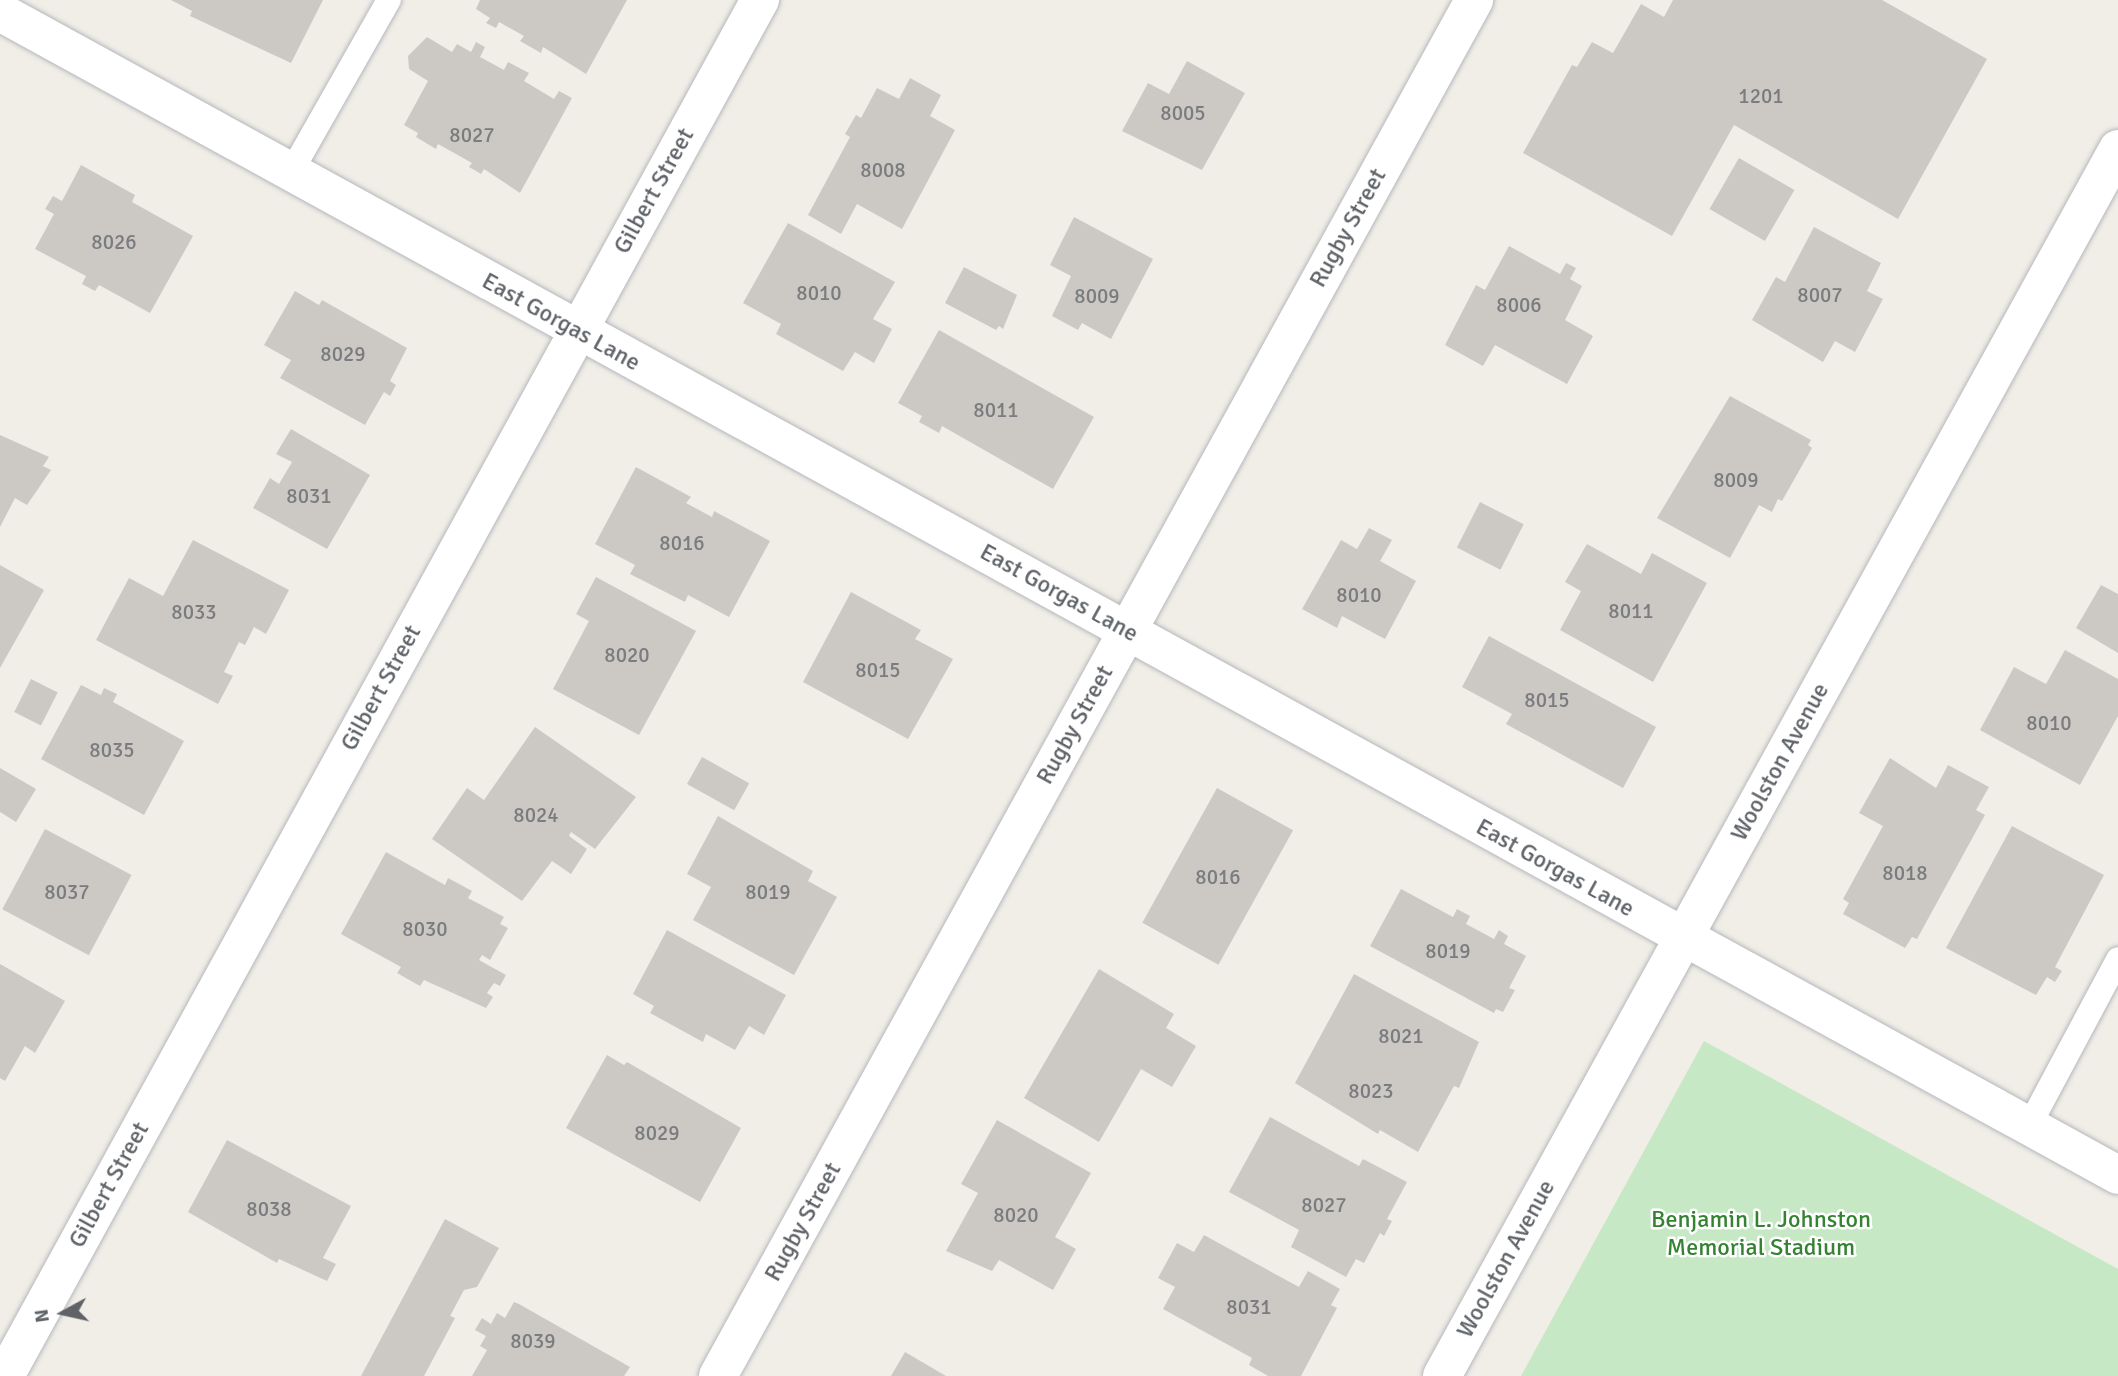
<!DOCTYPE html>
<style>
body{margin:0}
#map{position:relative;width:2118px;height:1376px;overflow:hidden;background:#f1eee7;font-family:Signika,sans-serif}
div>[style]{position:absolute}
.green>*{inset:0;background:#c6e8c4}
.building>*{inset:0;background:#ccc9c4;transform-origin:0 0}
.roads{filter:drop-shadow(0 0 2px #b4b8bc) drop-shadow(0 0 2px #b4b8bc)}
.service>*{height:24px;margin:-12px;padding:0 12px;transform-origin:12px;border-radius:12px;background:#fff}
.minor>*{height:38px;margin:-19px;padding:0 19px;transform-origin:19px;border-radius:19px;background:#fff}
span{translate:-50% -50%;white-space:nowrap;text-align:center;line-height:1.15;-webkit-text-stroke:5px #fff;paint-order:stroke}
.number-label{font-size:21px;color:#7a7c7f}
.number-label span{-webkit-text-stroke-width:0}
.street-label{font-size:24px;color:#5f6368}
.park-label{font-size:24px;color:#358233}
.north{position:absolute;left:28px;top:1278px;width:70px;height:70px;-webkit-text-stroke:5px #fff;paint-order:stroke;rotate:262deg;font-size:19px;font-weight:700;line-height:28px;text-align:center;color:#5f6368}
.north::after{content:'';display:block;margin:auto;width:24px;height:32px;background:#5f6368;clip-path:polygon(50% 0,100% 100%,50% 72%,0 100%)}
</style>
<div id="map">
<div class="green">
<div style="clip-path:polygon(1704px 1041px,2118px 1269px,2118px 1376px,1521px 1376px)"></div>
</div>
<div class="building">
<div style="clip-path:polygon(171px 0,323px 0,291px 63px,190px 16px,192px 11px)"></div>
<div style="clip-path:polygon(480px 0,627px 0,586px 74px,543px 47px,541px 53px,520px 41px,524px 36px,499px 22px,496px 28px,486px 23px,490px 18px,476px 9px)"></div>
<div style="clip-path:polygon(1673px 0,1882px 0,1987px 59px,1898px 219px,1734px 125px,1672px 236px,1523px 153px,1572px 65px,1577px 67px,1592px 42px,1613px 53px,1641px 4px,1664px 17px)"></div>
<div style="clip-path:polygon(427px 37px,452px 52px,457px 44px,471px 52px,476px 42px,485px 47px,480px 57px,504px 70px,508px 62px,529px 73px,524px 81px,554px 99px,559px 91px,572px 98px,520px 193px,484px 169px,481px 174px,469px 167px,472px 163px,438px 144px,436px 149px,416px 137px,418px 133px,404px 125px,428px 81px,409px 69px,408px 56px)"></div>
<div style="clip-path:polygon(1187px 61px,1245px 93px,1202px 170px,1122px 131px,1148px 83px,1169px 94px)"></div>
<div style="clip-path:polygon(910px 78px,941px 95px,930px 116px,955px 130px,902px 229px,857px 204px,841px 234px,808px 215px,850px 137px,845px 134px,856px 115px,861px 118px,877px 88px,899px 99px)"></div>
<div style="left:1739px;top:158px;width:64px;height:59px;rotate:30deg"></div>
<div style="clip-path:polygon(81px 165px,135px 195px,132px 202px,193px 236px,150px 313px,99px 285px,95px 291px,82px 284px,86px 276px,35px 249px,54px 214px,45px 209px,53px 196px,62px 201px)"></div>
<div style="clip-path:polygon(1074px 217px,1153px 259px,1111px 339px,1082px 323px,1078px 330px,1052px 316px,1071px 276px,1050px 265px)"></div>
<div style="clip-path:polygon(788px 223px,895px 282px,873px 319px,892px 329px,874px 363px,855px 352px,843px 371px,776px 334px,781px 324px,743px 303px)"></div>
<div style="clip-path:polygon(1814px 227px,1881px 263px,1867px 291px,1883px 299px,1855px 352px,1835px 341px,1823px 362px,1752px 320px,1776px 277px,1785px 282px)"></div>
<div style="clip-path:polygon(1509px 246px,1560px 274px,1566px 263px,1576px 268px,1570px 279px,1582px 286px,1565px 320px,1593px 336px,1567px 384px,1495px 345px,1483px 366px,1445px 345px,1476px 285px,1485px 290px)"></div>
<div style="clip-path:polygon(964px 267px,1017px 295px,1003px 329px,999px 326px,996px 330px,945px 303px)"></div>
<div style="clip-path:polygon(295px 291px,319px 305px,322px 300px,407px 348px,390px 381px,396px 385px,390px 396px,384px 392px,365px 425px,280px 378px,291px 360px,264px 345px)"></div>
<div style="clip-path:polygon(939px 330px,1094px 417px,1053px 489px,942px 426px,939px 433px,919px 422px,922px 416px,898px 403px)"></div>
<div style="clip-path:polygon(1730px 396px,1811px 440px,1808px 445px,1812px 448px,1782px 501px,1778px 499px,1772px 512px,1759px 505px,1730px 558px,1657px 518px)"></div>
<div style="clip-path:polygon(291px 429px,370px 475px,327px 549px,253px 508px,270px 478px,279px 484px,292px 462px,276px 454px)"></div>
<div style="clip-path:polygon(0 435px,49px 457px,43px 466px,51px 470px,27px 505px,15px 498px,0 527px)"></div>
<div style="clip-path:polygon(636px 467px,691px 497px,686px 503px,712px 517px,714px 511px,770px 541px,729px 617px,688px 595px,685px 602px,630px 574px,635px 565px,595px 544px)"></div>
<div style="left:1480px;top:502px;width:49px;height:51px;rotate:27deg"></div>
<div style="clip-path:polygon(1369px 528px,1392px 540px,1380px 561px,1416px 581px,1385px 639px,1342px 616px,1337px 628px,1302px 609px,1341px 540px,1357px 549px)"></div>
<div style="clip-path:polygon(193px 540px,289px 590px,266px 634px,254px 627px,245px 645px,239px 642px,224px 672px,233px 676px,218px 704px,96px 640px,129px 578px,163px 596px)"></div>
<div style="clip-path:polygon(1587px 544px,1641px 574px,1652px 553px,1707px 583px,1653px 682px,1560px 630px,1581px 591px,1565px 582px)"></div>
<div style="clip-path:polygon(0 565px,44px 590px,0 668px)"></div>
<div style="clip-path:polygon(596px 577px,696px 631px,639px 735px,553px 689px,589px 621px,576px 614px)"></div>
<div style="clip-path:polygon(2101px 585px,2118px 594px,2118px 653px,2076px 628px)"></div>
<div style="clip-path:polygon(851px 592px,921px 630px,915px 639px,953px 659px,908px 739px,803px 682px)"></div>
<div style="clip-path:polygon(1489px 636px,1656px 727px,1623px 788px,1506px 724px,1512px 714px,1462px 687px)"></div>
<div style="clip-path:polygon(2065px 650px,2118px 679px,2118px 716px,2080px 785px,1980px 730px,2014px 667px,2046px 684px)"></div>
<div style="left:31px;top:679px;width:30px;height:37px;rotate:27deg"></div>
<div style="clip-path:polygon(81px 685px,101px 695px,104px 688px,117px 694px,113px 702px,184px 741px,144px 815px,41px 759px)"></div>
<div style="clip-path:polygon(535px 727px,636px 797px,595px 849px,571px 832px,569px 836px,587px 849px,571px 874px,552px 861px,522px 901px,432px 839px,467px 788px,484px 800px)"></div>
<div style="left:702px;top:757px;width:54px;height:31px;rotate:29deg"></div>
<div style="clip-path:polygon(1890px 758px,1936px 788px,1948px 765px,1989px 787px,1976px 810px,1985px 815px,1917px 939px,1912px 937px,1905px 948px,1843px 914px,1849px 903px,1843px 899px,1883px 826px,1859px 813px)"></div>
<div style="clip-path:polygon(0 768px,36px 789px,16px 822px,0 812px)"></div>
<div style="left:1217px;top:788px;width:87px;height:154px;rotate:29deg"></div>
<div style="clip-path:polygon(718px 816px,813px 871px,808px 881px,837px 897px,794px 975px,693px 920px,711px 887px,687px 874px)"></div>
<div style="clip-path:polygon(2012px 826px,2104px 875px,2055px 967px,2062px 971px,2055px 982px,2047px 977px,2036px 995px,1946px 948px)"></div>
<div style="left:45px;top:829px;width:98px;height:91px;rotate:28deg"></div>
<div style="clip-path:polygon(386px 852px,445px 885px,448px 878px,472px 891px,468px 898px,504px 917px,500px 924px,508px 928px,490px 960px,482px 955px,479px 960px,506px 975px,500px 986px,494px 983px,487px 993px,493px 997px,486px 1008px,424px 980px,420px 986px,397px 973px,401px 967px,341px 934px)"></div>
<div style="clip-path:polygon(1401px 889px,1453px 917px,1457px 909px,1470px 916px,1466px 924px,1494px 939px,1499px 930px,1508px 936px,1504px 944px,1526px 956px,1509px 988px,1515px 990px,1503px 1012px,1496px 1009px,1494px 1013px,1370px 946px)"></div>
<div style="clip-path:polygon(667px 930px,786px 995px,764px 1035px,749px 1026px,735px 1050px,706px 1034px,703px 1042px,650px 1013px,654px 1006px,633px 994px)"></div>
<div style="clip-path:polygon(0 964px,65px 1001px,35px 1053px,25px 1046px,5px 1081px,0 1078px)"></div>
<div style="clip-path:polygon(1099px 969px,1174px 1014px,1166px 1028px,1196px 1046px,1172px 1087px,1141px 1069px,1099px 1142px,1024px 1098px)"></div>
<div style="clip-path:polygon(1354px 974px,1479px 1042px,1459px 1088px,1454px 1086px,1418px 1152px,1380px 1130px,1378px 1134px,1295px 1083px)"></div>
<div style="clip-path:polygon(607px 1055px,624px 1065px,627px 1062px,741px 1128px,700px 1202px,566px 1128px)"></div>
<div style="clip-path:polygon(1270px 1117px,1359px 1166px,1363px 1159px,1407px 1182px,1387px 1219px,1392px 1221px,1384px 1236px,1380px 1233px,1364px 1263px,1356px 1259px,1346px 1277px,1291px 1247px,1299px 1230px,1229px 1192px)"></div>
<div style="clip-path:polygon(997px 1120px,1091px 1173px,1055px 1237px,1076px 1249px,1053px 1290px,999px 1260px,992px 1271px,946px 1251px,978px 1193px,961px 1184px)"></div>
<div style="clip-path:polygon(227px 1140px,351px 1206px,323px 1258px,336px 1264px,327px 1281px,279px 1259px,277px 1263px,188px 1212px)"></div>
<div style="clip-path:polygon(445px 1219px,499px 1248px,477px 1287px,464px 1290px,450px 1316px,455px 1318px,424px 1376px,361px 1376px)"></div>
<div style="clip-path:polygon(1204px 1235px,1299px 1287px,1308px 1271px,1340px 1289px,1331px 1305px,1337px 1308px,1301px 1376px,1268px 1376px,1249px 1365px,1252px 1358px,1163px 1309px,1175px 1287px,1158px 1278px,1177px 1243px,1194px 1252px)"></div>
<div style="clip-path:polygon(514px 1302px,519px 1304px,630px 1367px,624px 1376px,472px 1376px,487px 1350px,480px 1346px,486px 1336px,475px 1330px,482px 1318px,491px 1324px,497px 1313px,505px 1318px)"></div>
<div style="clip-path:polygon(905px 1352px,946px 1376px,891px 1376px)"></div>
</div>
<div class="roads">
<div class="service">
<div style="left:290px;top:174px;width:200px;rotate:-60.4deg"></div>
<div style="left:2029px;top:1126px;width:189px;rotate:-61.9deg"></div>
</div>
<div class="minor">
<div style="left:0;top:12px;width:2416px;rotate:28.77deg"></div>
<div style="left:5px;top:1376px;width:1570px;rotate:-61.25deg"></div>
<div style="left:718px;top:1376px;width:1570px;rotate:-61.21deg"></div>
<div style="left:1442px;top:1376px;width:1401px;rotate:-61.15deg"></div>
</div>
</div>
<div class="number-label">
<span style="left:1761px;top:96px">1201</span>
<span style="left:1183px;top:113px">8005</span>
<span style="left:472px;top:135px">8027</span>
<span style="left:883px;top:170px">8008</span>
<span style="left:114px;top:242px">8026</span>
<span style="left:819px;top:293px">8010</span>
<span style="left:1820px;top:295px">8007</span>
<span style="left:1097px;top:296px">8009</span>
<span style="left:1519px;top:305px">8006</span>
<span style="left:343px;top:354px">8029</span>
<span style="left:996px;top:410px">8011</span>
<span style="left:1736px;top:480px">8009</span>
<span style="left:309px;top:496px">8031</span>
<span style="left:682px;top:543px">8016</span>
<span style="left:1359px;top:595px">8010</span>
<span style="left:1631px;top:611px">8011</span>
<span style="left:194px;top:612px">8033</span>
<span style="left:627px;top:655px">8020</span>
<span style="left:878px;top:670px">8015</span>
<span style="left:1547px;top:700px">8015</span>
<span style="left:2049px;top:723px">8010</span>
<span style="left:112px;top:750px">8035</span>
<span style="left:536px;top:815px">8024</span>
<span style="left:1905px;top:873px">8018</span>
<span style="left:1218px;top:877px">8016</span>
<span style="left:67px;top:892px">8037</span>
<span style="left:768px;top:892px">8019</span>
<span style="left:425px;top:929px">8030</span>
<span style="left:1448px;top:951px">8019</span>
<span style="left:1401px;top:1036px">8021</span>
<span style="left:1371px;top:1091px">8023</span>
<span style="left:657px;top:1133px">8029</span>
<span style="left:1324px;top:1205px">8027</span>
<span style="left:269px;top:1209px">8038</span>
<span style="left:1016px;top:1215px">8020</span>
<span style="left:1249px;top:1307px">8031</span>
<span style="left:533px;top:1341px">8039</span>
</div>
<div class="street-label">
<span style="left:654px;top:191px;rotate:-61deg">Gilbert Street</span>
<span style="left:1348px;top:228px;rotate:-61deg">Rugby Street</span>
<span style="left:561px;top:322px;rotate:29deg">East Gorgas Lane</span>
<span style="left:1059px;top:593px;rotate:29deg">East Gorgas Lane</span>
<span style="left:381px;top:688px;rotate:-61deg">Gilbert Street</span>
<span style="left:1075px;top:725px;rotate:-61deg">Rugby Street</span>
<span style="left:1780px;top:762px;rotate:-61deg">Woolston Avenue</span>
<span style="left:1555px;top:868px;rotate:29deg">East Gorgas Lane</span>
<span style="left:109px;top:1185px;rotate:-61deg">Gilbert Street</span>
<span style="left:803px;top:1222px;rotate:-61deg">Rugby Street</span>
<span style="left:1506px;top:1259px;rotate:-61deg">Woolston Avenue</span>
</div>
<div class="park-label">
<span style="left:1761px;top:1234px">Benjamin L. Johnston<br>Memorial Stadium</span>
</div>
<div class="north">N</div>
</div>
